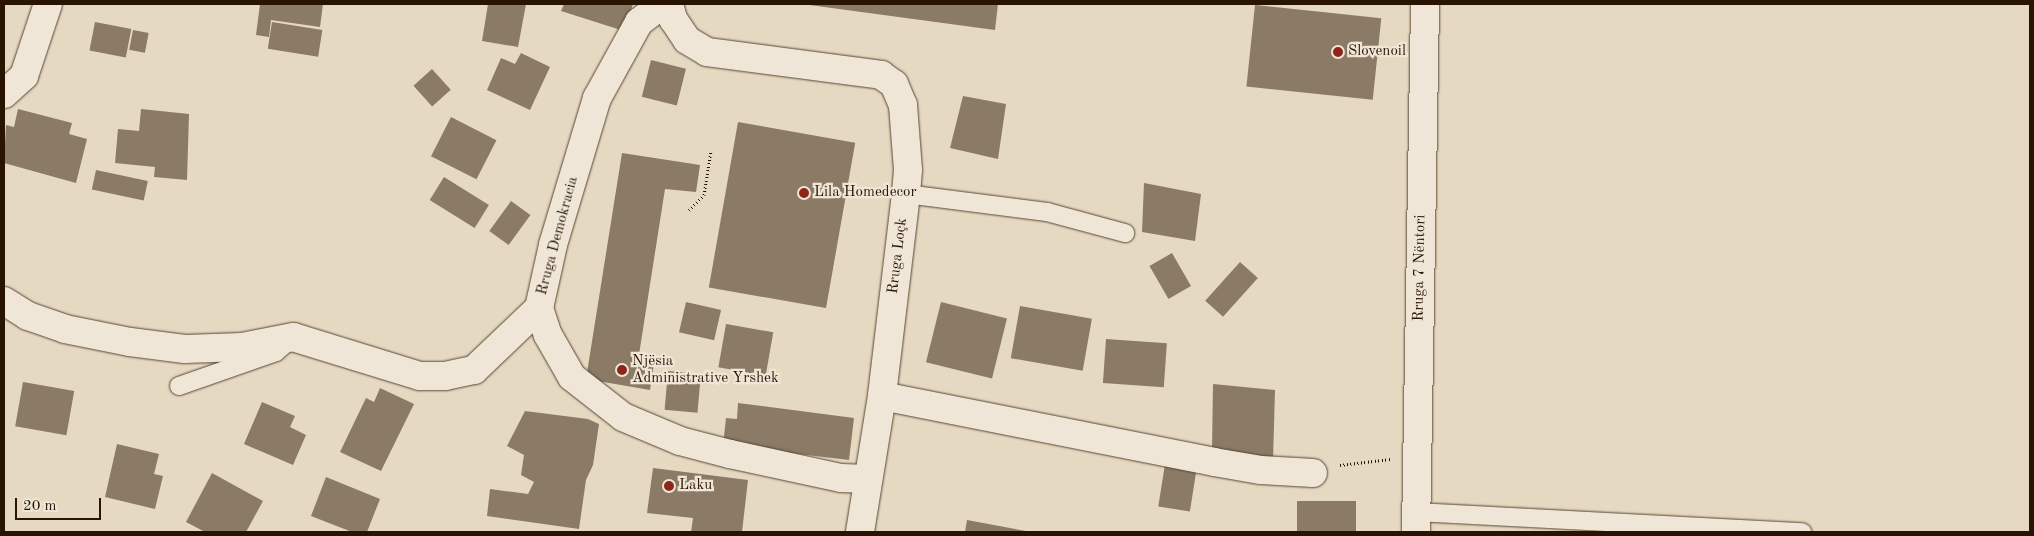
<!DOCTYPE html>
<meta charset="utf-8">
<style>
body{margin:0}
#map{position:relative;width:2034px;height:536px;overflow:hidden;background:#e6d9c1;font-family:"Old Standard TT",serif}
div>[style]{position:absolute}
.building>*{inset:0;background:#8b7a65;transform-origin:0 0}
.path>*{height:3px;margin-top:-1.5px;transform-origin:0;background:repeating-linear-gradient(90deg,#291402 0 1px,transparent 0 3.5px)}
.roads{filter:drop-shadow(0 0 1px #584532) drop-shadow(0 0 1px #584532)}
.service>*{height:18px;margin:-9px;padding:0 9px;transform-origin:9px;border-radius:9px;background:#efe6d7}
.minor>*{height:28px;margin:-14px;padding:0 14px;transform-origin:14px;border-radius:14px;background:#efe6d7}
.secondary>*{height:28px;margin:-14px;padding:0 14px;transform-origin:14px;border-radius:14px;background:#efe6d7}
.dots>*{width:14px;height:14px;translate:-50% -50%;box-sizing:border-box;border:2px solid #efe6d7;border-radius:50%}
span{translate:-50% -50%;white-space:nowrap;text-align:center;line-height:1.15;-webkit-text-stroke:4.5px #efe6d7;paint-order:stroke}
.poi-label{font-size:15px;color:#291402}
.left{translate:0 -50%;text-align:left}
.street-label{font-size:15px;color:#291402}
.frame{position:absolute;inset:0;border:5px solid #291402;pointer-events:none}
.scale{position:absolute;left:15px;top:498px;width:86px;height:22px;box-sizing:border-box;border:2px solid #291402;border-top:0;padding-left:6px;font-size:15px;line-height:18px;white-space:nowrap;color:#291402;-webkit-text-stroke:4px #efe6d7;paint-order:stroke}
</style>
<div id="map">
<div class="building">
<div style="clip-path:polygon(260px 4px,323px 4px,320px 27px,271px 20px,269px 37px,256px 35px)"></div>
<div style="clip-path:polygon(488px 4px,526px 4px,518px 47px,482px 41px)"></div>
<div style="clip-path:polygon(564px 4px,633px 4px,624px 31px,561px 11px)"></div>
<div style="clip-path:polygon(802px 4px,998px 4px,995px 30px)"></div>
<div style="left:1255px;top:5px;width:127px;height:82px;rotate:6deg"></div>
<div style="left:95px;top:22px;width:37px;height:29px;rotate:11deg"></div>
<div style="left:272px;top:22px;width:51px;height:27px;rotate:9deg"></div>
<div style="left:133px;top:30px;width:16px;height:20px;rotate:11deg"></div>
<div style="clip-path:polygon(521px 53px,550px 67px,530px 110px,487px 90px,501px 58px,515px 64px)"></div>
<div style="left:651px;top:60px;width:36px;height:38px;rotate:14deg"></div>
<div style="left:432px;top:69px;width:28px;height:25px;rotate:48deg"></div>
<div style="clip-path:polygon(963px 96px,1006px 104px,998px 159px,950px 148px)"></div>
<div style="clip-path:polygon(18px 109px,72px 123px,69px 134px,87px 139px,76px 183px,4px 163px,6px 125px,14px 127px)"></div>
<div style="clip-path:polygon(141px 109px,189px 114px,187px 180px,154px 177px,155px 167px,115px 163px,118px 129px,139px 131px)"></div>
<div style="left:451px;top:117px;width:51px;height:44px;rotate:27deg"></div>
<div style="left:738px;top:122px;width:119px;height:168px;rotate:10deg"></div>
<div style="clip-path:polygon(622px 153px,700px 165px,696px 192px,665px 189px,638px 361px,654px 363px,650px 390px,586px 379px)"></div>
<div style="left:96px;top:170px;width:53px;height:20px;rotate:12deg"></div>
<div style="left:444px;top:177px;width:53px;height:27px;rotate:32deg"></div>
<div style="clip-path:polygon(1144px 183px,1201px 194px,1195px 241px,1142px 232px)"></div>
<div style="left:511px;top:201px;width:24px;height:37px;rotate:36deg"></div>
<div style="left:1172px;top:253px;width:38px;height:26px;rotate:60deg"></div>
<div style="left:1240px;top:262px;width:24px;height:52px;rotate:42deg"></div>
<div style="left:686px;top:302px;width:36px;height:31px;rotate:13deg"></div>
<div style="left:941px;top:302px;width:68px;height:62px;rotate:14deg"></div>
<div style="left:1020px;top:306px;width:73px;height:53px;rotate:10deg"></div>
<div style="left:726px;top:324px;width:48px;height:44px;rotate:10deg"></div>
<div style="left:1106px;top:339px;width:61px;height:44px;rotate:4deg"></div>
<div style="left:668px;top:371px;width:33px;height:39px;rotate:5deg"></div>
<div style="left:23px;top:382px;width:52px;height:45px;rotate:10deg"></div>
<div style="clip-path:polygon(1213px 384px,1275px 390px,1273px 460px,1212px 450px)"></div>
<div style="clip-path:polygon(380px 388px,414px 404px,381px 471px,340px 452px,366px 398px,374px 402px)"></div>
<div style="clip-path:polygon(262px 402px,295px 416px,290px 427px,306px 435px,293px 465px,244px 444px)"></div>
<div style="clip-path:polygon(738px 403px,854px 418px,849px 460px,723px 445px,726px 418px,737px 419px)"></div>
<div style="clip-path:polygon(525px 411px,588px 419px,599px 424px,593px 465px,586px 480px,579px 529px,487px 516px,490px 489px,528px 494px,534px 482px,521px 475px,524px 455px,507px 446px)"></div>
<div style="clip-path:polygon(117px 444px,159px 454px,154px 474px,163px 476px,155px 509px,105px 497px)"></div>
<div style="left:1165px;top:464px;width:32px;height:43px;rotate:9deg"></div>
<div style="clip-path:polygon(653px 468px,748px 480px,742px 532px,691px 532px,693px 518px,647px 513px)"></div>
<div style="clip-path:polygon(212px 473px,263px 501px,246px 532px,205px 532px,186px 522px)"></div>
<div style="clip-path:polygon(326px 477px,380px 499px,367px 532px,352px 532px,311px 516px)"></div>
<div style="left:1356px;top:501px;width:31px;height:59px;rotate:90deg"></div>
<div style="clip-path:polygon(967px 520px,1026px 531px,1026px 532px,965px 532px)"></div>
</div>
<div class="path">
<div style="left:689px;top:210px;width:21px;rotate:-45deg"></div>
<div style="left:704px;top:195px;width:45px;rotate:-81deg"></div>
<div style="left:1340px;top:465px;width:51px;rotate:-6.7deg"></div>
</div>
<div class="roads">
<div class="service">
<div style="left:906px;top:194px;width:142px;rotate:7.3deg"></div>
<div style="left:1047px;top:212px;width:81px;rotate:15.1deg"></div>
<div style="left:179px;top:386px;width:103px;rotate:-19.3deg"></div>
<div style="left:276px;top:352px;width:11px;rotate:-41deg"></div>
<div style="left:1415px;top:512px;width:388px;rotate:3deg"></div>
</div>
<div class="minor">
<div style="left:663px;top:4px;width:30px;rotate:143deg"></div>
<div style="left:639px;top:22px;width:87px;rotate:118.9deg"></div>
<div style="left:597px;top:98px;width:153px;rotate:106.7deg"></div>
<div style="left:553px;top:245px;width:65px;rotate:102.5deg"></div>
<div style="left:539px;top:308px;width:28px;rotate:72deg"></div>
<div style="left:548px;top:335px;width:48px;rotate:60.3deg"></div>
<div style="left:572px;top:377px;width:65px;rotate:38.1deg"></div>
<div style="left:623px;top:417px;width:62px;rotate:22.8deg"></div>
<div style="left:680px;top:441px;width:52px;rotate:14.6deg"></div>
<div style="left:730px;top:454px;width:114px;rotate:12.2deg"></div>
<div style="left:841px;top:478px;width:27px;rotate:2deg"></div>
<div style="left:669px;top:4px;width:16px;rotate:75deg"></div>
<div style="left:673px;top:19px;width:25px;rotate:56deg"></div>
<div style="left:687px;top:40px;width:23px;rotate:31deg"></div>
<div style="left:707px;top:52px;width:176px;rotate:7.5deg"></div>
<div style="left:881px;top:75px;width:16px;rotate:35deg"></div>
<div style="left:894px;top:84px;width:23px;rotate:67deg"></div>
<div style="left:903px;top:105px;width:65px;rotate:85.6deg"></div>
<div style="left:908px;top:170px;width:24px;rotate:95deg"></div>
<div style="left:906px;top:194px;width:203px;rotate:96.8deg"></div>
<div style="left:882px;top:396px;width:138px;rotate:99.2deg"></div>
<div style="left:4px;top:94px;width:27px;rotate:-42deg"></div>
<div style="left:24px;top:76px;width:76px;rotate:-71.6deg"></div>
<div style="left:4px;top:301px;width:28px;rotate:32deg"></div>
<div style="left:28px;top:316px;width:39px;rotate:19deg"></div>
<div style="left:65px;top:329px;width:66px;rotate:11.3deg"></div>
<div style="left:130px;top:342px;width:55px;rotate:7.3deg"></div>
<div style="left:185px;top:349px;width:57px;rotate:-2deg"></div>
<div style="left:242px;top:347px;width:52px;rotate:-11.1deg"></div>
<div style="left:293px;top:337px;width:133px;rotate:17.1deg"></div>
<div style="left:420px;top:376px;width:25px"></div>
<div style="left:445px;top:376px;width:30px;rotate:-12deg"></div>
<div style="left:474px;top:370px;width:90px;rotate:-43.6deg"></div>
<div style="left:882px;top:396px;width:338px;rotate:11.2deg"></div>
<div style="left:1214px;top:462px;width:48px;rotate:9.7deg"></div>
<div style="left:1261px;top:470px;width:52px;rotate:3.3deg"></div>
</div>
<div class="secondary">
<div style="left:1416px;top:532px;width:528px;rotate:-89.02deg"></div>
</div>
</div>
<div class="dots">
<div style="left:1338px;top:52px;background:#8f2418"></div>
<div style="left:804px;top:193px;background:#8f2418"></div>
<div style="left:622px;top:370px;background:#8f2418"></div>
<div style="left:669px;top:486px;background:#8f2418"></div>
</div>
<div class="poi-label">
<span class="left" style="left:1348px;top:52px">Slovenoil</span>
<span class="left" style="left:814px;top:193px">Lila Homedecor</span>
<span class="left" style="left:632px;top:370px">Njësia<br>Administrative Yrshek</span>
<span class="left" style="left:679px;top:486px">Laku</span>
</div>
<div class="street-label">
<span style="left:558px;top:236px;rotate:-75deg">Rruga Demokracia</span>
<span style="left:898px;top:256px;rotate:-83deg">Rruga Loçk</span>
<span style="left:1420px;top:268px;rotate:-89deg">Rruga 7 Nëntori</span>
</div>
<div class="frame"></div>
<div class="scale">20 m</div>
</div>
